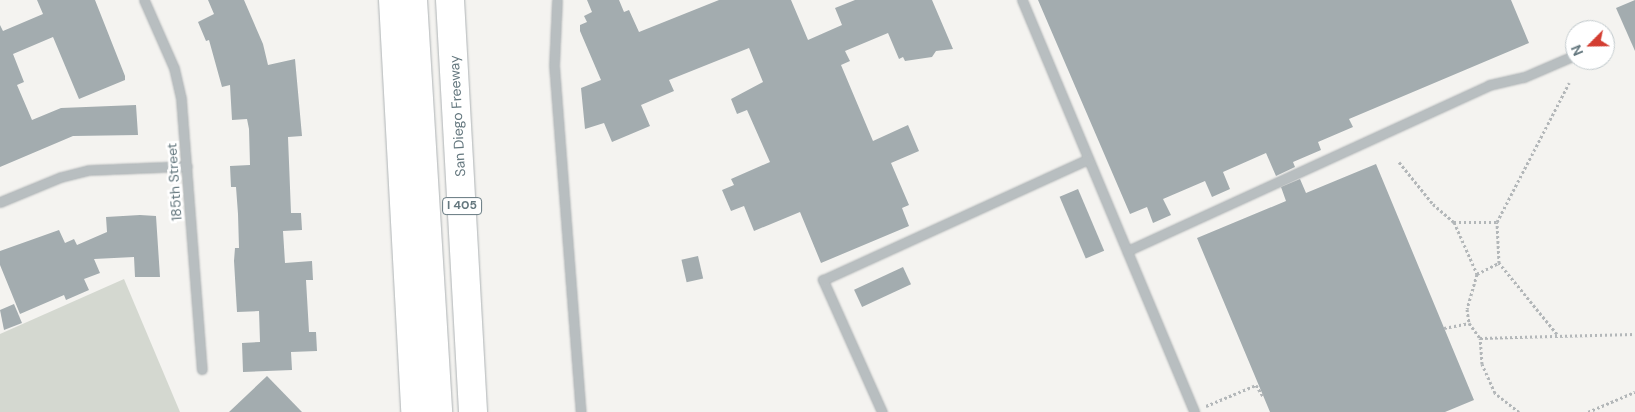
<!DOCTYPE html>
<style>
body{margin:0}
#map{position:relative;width:1635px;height:412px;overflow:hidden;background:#f4f3f0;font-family:"DM Sans",sans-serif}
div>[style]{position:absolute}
.green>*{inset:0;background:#d4d8d0}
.building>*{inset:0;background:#a3acaf;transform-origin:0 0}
.path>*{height:3px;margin-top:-1.5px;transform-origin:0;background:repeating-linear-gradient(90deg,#b3b7b9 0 2.5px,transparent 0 5px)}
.roads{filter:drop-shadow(0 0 1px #aeb3b5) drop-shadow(0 0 1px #aeb3b5)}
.minor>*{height:9px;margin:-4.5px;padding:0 4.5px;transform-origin:4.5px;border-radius:4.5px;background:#b8bec0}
.highway>*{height:28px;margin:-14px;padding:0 14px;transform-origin:14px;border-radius:14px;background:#fff}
span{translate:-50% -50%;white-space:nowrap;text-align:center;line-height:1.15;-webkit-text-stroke:5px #fff;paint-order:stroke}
.shield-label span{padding:1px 4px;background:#fff;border:1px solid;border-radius:4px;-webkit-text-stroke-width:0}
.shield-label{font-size:12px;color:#65787f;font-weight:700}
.street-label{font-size:14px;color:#65787f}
.north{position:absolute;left:1565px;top:20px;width:50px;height:50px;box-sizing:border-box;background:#fff;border:1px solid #c1c9cc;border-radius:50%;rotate:247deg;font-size:14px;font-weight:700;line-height:20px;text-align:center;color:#65787f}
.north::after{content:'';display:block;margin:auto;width:18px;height:22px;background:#d33d31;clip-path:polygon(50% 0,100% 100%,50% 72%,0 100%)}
</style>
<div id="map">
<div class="green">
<div style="clip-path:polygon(124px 279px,180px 412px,0 412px,0 334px)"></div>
</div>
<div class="building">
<div style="clip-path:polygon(37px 0,95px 0,125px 76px,125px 80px,79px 99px,53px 37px,13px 54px,24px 82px,17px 85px,32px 120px,61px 108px,136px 105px,138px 135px,73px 136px,0 167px,0 25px,3px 31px,43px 14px)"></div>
<div style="clip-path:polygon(208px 0,244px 0,263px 44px,268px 65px,295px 59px,302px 136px,288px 137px,291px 213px,301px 213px,302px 230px,283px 231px,285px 263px,312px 261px,313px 280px,306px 280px,309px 332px,316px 332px,317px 351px,291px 352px,292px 370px,243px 372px,242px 343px,260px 342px,259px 311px,237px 312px,234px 261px,235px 248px,239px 248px,238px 214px,236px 187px,231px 187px,230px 166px,250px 165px,249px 129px,247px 119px,232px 120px,230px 85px,222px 87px,209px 40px,206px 41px,198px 22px,214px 14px)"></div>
<div style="clip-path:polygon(587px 0,619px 0,624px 12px,629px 10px,639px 32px,719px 0,791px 0,808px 40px,842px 25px,835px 8px,855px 0,932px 0,953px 49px,936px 51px,932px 57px,905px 61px,903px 57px,899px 59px,888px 33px,845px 51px,850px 61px,841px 65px,873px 141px,908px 125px,919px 151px,891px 163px,909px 205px,902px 208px,909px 226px,821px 263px,800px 212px,754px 231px,744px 206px,731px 211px,722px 190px,734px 185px,731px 179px,770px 162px,747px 110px,737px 114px,731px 99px,763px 82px,749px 48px,669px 80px,674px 91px,641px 105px,650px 126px,612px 142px,604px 123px,585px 129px,581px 88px,601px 80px,580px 31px,580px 25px,587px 22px,584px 16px,592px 12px)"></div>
<div style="clip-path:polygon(1038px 0,1511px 0,1529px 43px,1349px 119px,1353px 127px,1318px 142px,1321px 150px,1293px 162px,1295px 167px,1276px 176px,1266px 153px,1223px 172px,1230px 189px,1212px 197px,1205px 181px,1163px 199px,1171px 215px,1153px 223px,1147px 207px,1130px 214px)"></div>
<div style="clip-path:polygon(1635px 0,1635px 51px,1616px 8px)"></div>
<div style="clip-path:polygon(1376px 164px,1474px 400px,1445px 412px,1270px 412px,1197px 238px,1286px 201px,1281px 187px,1300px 179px,1306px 193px)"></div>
<div style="left:1078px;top:189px;width:67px;height:20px;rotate:67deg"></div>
<div style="clip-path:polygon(140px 215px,156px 216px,160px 277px,135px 277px,134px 257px,94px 259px,100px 273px,84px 279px,89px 290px,66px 300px,64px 295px,20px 314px,0 265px,0 251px,59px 230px,65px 243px,74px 239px,77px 245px,107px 232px,106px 217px)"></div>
<div style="left:698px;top:256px;width:23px;height:17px;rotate:77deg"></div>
<div style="left:903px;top:267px;width:19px;height:54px;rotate:65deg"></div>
<div style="clip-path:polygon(14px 304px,22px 323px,4px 330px,0 310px)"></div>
<div style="clip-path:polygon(267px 376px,302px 412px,229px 412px)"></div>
</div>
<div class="path">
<div style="left:1399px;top:162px;width:54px;rotate:51deg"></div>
<div style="left:1433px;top:204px;width:28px;rotate:41deg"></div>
<div style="left:1454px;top:222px;width:43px"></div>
<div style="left:1454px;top:222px;width:57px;rotate:66.1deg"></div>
<div style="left:1477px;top:274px;width:36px;rotate:106deg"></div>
<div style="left:1467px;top:309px;width:14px;rotate:82deg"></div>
<div style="left:1469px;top:323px;width:19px;rotate:54deg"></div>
<div style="left:1477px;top:274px;width:25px;rotate:-27deg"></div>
<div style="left:1444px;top:328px;width:25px;rotate:-11deg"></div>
<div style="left:1557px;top:334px;width:92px;rotate:-129.2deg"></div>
<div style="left:1499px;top:263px;width:41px;rotate:-92.8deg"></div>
<div style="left:1497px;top:222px;width:157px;rotate:-62.6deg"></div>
<div style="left:1206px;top:406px;width:54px;rotate:-22.8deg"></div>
<div style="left:1256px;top:385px;width:15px;rotate:58deg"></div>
<div style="left:1519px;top:412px;width:31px;rotate:-142deg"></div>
<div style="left:1495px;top:393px;width:32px;rotate:-114deg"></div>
<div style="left:1482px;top:364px;width:26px;rotate:-94deg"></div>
<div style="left:1480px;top:338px;width:155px;rotate:-1.5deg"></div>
<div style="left:1588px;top:412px;width:51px;rotate:-23.1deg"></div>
</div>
<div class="roads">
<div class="minor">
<div style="left:144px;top:0;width:74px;rotate:66.2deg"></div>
<div style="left:174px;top:68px;width:32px;rotate:77deg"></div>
<div style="left:181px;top:99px;width:271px;rotate:85.6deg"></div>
<div style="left:557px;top:0;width:65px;rotate:92.6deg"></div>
<div style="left:554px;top:65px;width:348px;rotate:85.6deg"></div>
<div style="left:1022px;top:0;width:446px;rotate:67.3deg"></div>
<div style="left:0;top:202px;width:66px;rotate:-22.3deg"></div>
<div style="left:61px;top:177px;width:29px;rotate:-14deg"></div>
<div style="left:89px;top:170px;width:98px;rotate:-2.3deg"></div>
<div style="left:1127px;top:251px;width:398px;rotate:-24.6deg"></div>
<div style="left:1489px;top:85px;width:36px;rotate:-13deg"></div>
<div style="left:1524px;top:77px;width:56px;rotate:-23.3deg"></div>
<div style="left:882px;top:412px;width:145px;rotate:-114.1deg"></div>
<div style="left:823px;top:280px;width:291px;rotate:-24.5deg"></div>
</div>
<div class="highway">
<div style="left:393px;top:0;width:413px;rotate:86.9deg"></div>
<div style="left:413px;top:0;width:413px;rotate:86.5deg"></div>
<div style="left:450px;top:0;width:413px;rotate:86.8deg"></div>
</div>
</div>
<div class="shield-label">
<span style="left:462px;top:206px">I 405</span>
</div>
<div class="street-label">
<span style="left:457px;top:116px;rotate:-93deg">San Diego Freeway</span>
<span style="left:174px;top:182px;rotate:-94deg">185th Street</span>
</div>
<div class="north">N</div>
</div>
